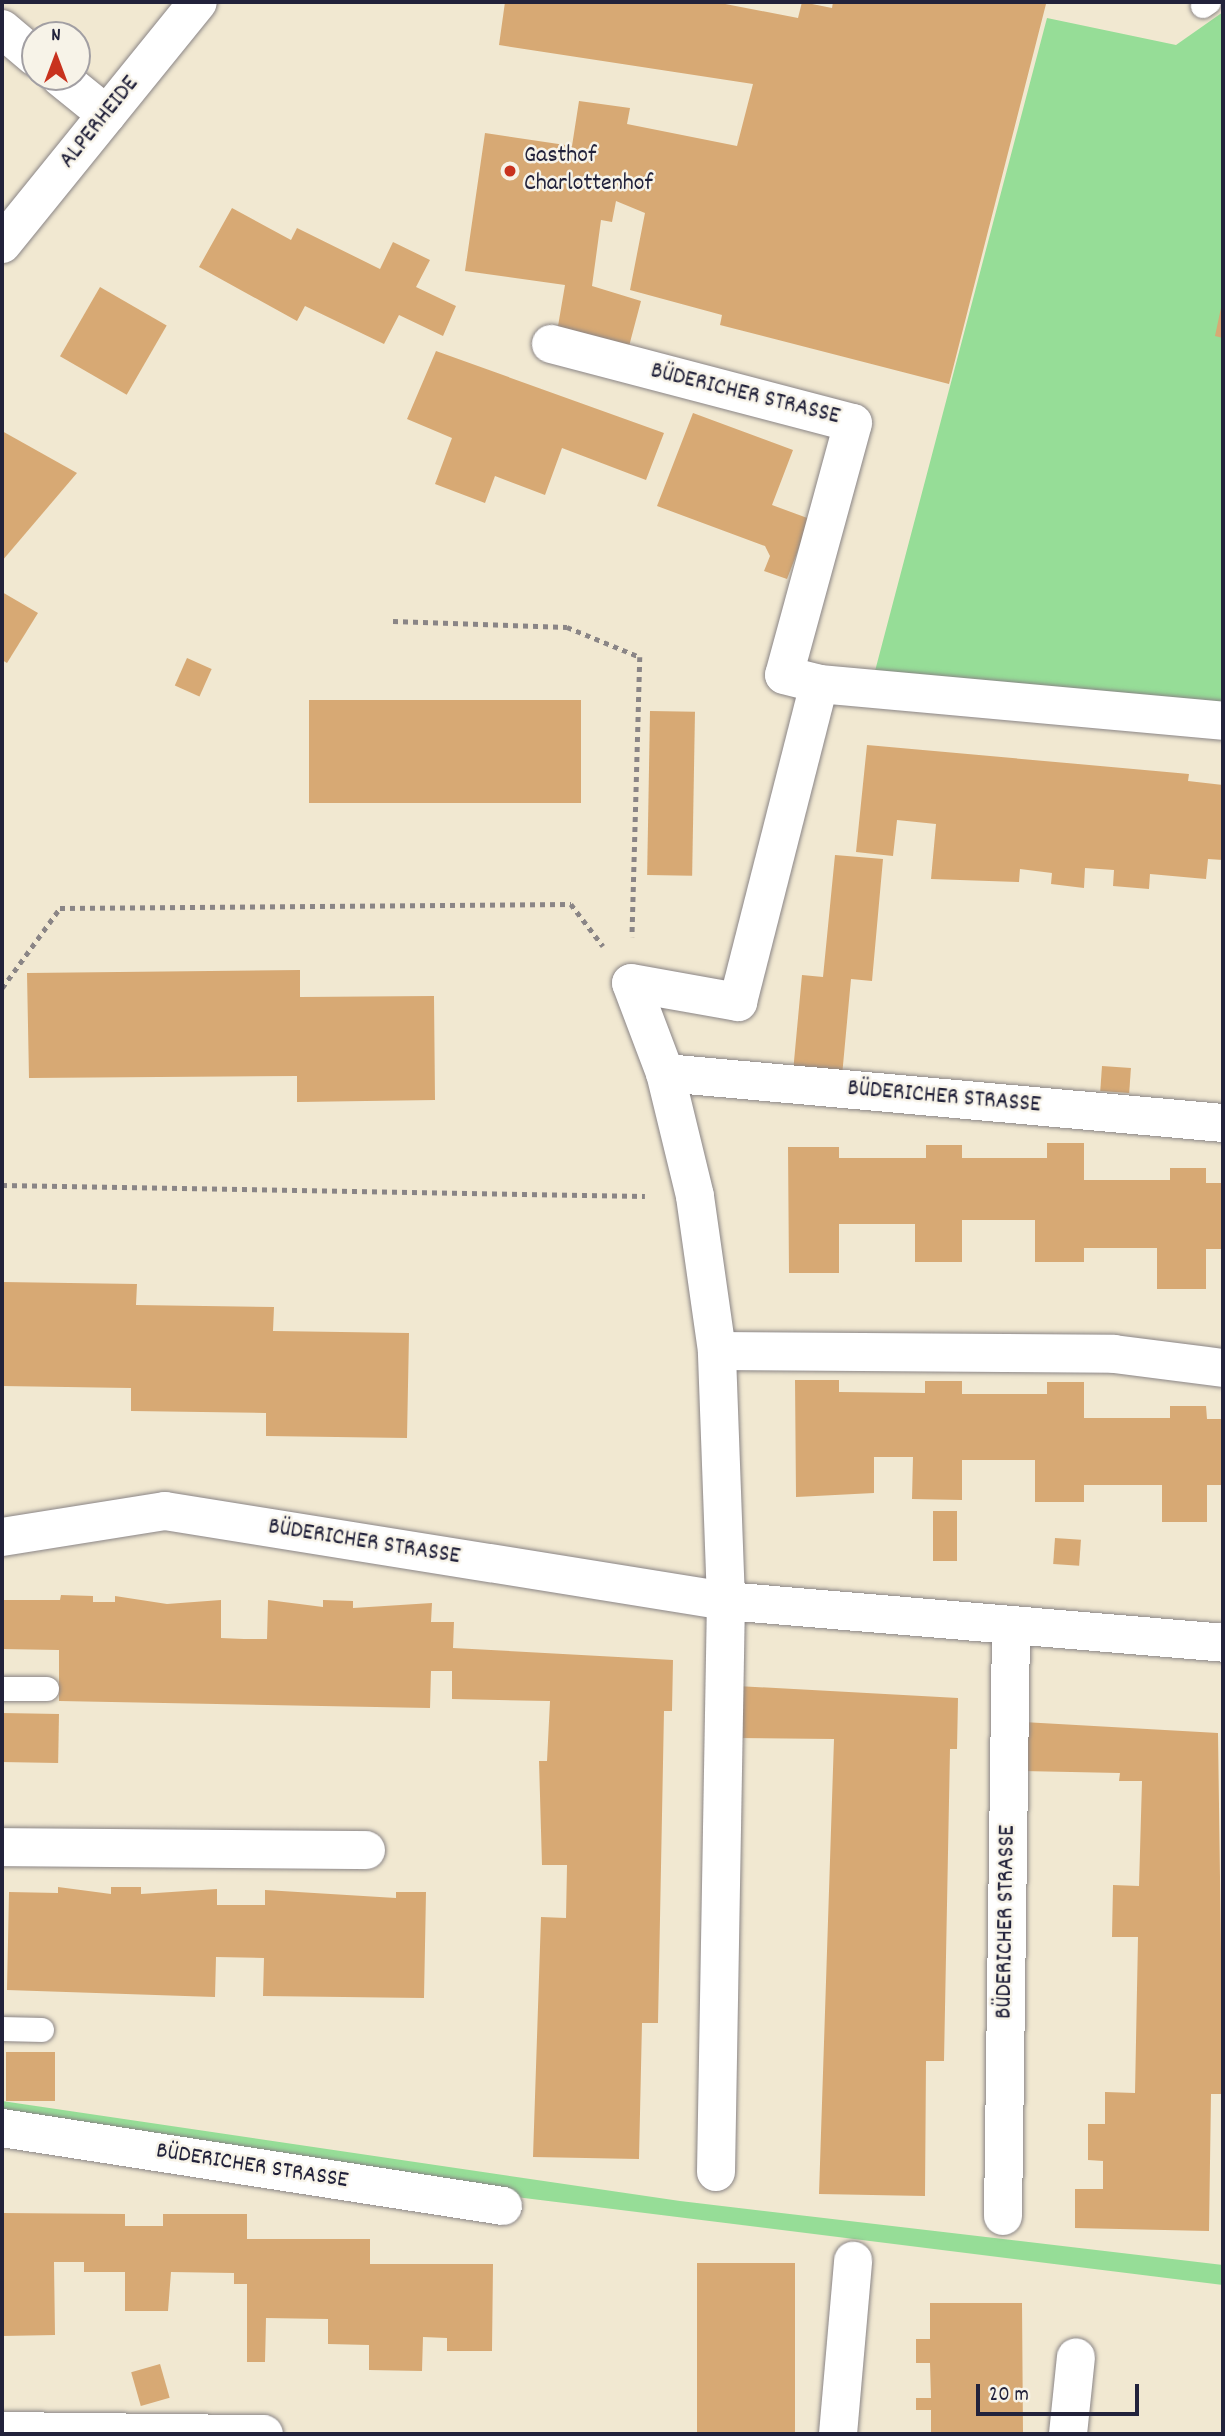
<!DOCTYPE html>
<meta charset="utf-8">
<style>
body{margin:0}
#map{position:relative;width:1225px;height:2436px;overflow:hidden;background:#f1e8d1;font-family:Dekko,sans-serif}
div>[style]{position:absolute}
.green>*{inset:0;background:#96dd97}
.building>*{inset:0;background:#d7a974;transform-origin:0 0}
.path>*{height:4.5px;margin-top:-2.25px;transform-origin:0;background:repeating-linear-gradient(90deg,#8a8586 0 5px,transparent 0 10px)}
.roads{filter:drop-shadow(0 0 2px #8a8586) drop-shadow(0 0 2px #8a8586)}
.lane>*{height:24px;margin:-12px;padding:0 12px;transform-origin:12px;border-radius:12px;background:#fff}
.street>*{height:38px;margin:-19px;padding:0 19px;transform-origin:19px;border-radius:19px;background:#fff}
.secondary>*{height:38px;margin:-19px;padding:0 19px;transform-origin:19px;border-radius:19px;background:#fff}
.dots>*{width:19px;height:19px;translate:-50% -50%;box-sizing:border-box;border:4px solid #f7f3e8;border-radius:50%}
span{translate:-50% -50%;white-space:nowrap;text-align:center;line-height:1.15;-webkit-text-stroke:5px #f7f3e8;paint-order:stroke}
.street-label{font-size:24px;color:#22223b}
.poi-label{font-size:24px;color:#22223b}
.left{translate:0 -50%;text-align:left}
.frame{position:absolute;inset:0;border:4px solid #22223b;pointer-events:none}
.north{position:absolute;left:21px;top:21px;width:70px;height:70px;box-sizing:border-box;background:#f7f3e8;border:2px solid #a29fa3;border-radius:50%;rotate:0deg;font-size:19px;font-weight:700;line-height:28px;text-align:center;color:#22223b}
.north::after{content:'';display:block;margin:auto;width:24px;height:32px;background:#c8321e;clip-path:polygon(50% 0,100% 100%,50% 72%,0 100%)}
.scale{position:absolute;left:976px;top:2384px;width:163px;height:32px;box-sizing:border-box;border:4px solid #22223b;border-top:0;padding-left:9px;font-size:21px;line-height:24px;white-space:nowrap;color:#22223b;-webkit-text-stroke:5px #f7f3e8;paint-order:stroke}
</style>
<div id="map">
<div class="green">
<div style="clip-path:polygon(1223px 12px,1223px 703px,875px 671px,1047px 18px,1176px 45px)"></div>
<div style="clip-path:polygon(2px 2101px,680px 2201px,1223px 2265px,1223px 2285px,516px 2197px,2px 2118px)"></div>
</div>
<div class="building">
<div style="clip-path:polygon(505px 2px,715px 2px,798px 18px,802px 2px,832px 8px,833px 2px,1046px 4px,949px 384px,720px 325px,722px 315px,630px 290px,645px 213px,616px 201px,612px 222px,601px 220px,592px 286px,641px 301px,628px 350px,557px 332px,565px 285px,465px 271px,485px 133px,572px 146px,579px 101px,630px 108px,627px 124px,737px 146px,753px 84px,499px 45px)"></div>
<div style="clip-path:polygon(232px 208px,291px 240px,297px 228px,380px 269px,393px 242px,430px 260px,416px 287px,456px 306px,443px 336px,399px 315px,384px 344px,305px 306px,297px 321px,199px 267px)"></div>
<div style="left:100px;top:287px;width:77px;height:80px;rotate:30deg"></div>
<div style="clip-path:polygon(1222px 303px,1223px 303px,1223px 338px,1215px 336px)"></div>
<div style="clip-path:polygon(436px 351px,664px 433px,646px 480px,562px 448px,545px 495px,495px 476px,485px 503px,435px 484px,452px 438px,407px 419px)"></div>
<div style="clip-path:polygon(693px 413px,793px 450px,772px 505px,810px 519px,787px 579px,764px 571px,770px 556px,765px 546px,657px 506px)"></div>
<div style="clip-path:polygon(2px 431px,77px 473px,2px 561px)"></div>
<div style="clip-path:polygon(2px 592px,38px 613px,7px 663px,2px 660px)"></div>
<div style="left:187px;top:658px;width:27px;height:30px;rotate:24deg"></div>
<div style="left:309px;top:700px;width:272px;height:103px"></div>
<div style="left:650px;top:711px;width:45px;height:164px;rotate:1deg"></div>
<div style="clip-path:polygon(867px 745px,1189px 774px,1188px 781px,1223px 785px,1223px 860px,1208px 859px,1206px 879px,1150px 874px,1149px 889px,1113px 886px,1114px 870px,1085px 868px,1084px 888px,1051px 884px,1052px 873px,1020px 869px,1019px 882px,931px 879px,936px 824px,897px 820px,893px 856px,856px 852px)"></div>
<div style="clip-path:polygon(835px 855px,883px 859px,872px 981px,851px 979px,842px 1076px,793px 1072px,802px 975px,823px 977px)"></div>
<div style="clip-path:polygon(300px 970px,300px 997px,434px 996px,435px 1100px,297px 1102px,297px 1076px,29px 1078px,27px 973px)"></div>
<div style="left:1102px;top:1066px;width:29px;height:25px;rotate:4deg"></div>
<div style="clip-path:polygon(1047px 1143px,1084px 1143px,1084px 1180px,1170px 1180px,1170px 1168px,1206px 1168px,1206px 1183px,1223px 1183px,1223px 1249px,1206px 1249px,1206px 1289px,1157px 1289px,1157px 1248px,1084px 1248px,1084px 1262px,1035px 1262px,1035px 1220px,962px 1220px,962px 1262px,915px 1262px,915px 1224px,839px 1224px,839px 1273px,789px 1273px,788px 1147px,839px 1147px,839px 1158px,926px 1158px,926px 1145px,962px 1145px,962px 1158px,1047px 1158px)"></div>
<div style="clip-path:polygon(2px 1282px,137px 1284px,136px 1305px,274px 1307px,273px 1331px,409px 1333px,407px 1438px,266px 1436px,266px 1413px,131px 1411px,131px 1388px,2px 1386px)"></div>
<div style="clip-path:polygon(795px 1380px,839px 1380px,839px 1392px,925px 1393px,925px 1381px,962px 1381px,962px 1394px,1047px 1394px,1047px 1382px,1084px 1382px,1084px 1418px,1170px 1418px,1170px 1406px,1206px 1406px,1207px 1419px,1223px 1419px,1223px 1485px,1207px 1485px,1207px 1522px,1162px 1522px,1162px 1485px,1084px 1485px,1084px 1502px,1035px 1502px,1035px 1460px,962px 1460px,962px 1500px,912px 1499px,913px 1457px,874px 1457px,874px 1493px,796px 1497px)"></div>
<div style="left:933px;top:1511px;width:24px;height:50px"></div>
<div style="left:1055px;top:1538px;width:26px;height:26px;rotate:4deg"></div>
<div style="clip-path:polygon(61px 1595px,93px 1596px,93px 1602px,115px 1602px,115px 1596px,167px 1604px,221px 1600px,221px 1638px,244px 1639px,267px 1639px,268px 1600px,323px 1607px,323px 1600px,353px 1601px,353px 1608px,432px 1603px,431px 1622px,454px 1622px,453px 1648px,673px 1660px,672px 1711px,664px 1711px,658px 2023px,642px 2023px,639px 2159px,533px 2157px,541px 1917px,566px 1918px,567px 1865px,542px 1865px,539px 1761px,547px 1761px,550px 1701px,452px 1699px,452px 1671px,431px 1671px,430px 1708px,59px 1701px,59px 1650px,2px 1649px,2px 1600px,60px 1600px)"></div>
<div style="clip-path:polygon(737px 1686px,958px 1698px,957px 1749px,950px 1749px,944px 2061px,926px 2061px,925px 2196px,819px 2194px,834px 1739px,736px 1738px)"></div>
<div style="left:2px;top:1713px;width:57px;height:49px;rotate:1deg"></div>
<div style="clip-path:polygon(1023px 1722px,1218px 1733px,1223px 2094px,1211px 2094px,1209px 2231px,1075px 2228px,1075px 2189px,1103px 2189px,1103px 2161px,1088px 2160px,1088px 2124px,1105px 2124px,1105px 2092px,1135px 2093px,1138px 1937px,1112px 1937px,1113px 1885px,1139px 1886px,1142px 1781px,1119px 1781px,1120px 1773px,1022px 1771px)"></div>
<div style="clip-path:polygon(58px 1887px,111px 1894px,111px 1887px,141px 1887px,141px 1894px,217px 1889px,217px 1905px,265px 1905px,265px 1890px,396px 1898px,396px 1892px,426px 1892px,424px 1998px,263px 1996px,264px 1958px,216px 1957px,215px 1997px,7px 1990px,9px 1892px,58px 1893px)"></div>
<div style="left:6px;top:2052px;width:49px;height:49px"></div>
<div style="clip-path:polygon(2px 2213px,125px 2214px,125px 2226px,163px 2226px,163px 2214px,247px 2214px,247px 2239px,370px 2239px,370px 2264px,493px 2264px,492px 2351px,447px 2351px,447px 2338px,423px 2337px,422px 2371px,369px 2370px,369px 2345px,328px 2344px,328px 2319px,266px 2318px,265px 2362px,247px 2362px,247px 2284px,234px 2284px,234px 2273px,171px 2272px,168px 2311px,125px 2311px,125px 2272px,84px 2272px,84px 2262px,54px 2262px,55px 2335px,2px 2336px)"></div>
<div style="left:697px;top:2263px;width:98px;height:171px"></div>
<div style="clip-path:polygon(930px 2303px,1022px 2303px,1023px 2434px,931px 2434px,931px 2410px,916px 2410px,916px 2398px,931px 2398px,930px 2363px,916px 2363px,916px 2339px,930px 2339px)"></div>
<div style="left:160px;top:2364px;width:35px;height:30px;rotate:74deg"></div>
</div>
<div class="path">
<div style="left:393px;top:621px;width:174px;rotate:2deg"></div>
<div style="left:567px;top:627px;width:79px;rotate:22.3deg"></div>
<div style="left:640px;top:657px;width:280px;rotate:91.6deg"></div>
<div style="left:2px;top:988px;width:99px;rotate:-54.1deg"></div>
<div style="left:60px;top:908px;width:511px;rotate:-0.45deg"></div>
<div style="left:571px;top:904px;width:53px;rotate:52.7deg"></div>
<div style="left:2px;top:1185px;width:643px;rotate:0.98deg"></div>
</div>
<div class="roads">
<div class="lane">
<div style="left:1203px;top:6px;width:7px;rotate:-34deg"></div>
<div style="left:2px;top:1689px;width:45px"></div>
<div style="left:2px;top:2029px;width:40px;rotate:1.4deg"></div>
</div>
<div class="street">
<div style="left:2px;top:29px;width:43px;rotate:40.3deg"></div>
<div style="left:60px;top:77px;width:60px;rotate:39deg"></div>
<div style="left:551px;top:344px;width:312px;rotate:14.7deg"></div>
<div style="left:853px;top:423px;width:261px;rotate:105.3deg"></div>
<div style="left:784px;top:675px;width:36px;rotate:14deg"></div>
<div style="left:665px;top:1073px;width:560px;rotate:5.12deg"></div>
<div style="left:717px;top:1351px;width:397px;rotate:0.4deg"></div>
<div style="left:1114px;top:1354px;width:110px;rotate:7.3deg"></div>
<div style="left:2px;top:1537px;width:165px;rotate:-9.1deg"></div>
<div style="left:165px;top:1511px;width:568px;rotate:9.11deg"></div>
<div style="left:726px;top:1601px;width:499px;rotate:4.8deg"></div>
<div style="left:2px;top:1847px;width:364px;rotate:0.5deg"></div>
<div style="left:2px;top:2128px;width:507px;rotate:8.85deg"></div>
<div style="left:716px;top:2172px;width:571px;rotate:-89deg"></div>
<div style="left:726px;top:1601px;width:250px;rotate:-92.1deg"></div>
<div style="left:717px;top:1351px;width:157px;rotate:-98.1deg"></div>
<div style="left:695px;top:1196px;width:127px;rotate:-103.7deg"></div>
<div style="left:665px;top:1073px;width:96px;rotate:-110.7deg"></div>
<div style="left:631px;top:983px;width:109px;rotate:10.1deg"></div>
<div style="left:738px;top:1002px;width:328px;rotate:-75.7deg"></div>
<div style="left:819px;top:684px;width:406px;rotate:5.2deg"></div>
<div style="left:1003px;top:2216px;width:589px;rotate:-89.22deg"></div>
<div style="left:2px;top:2431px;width:262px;rotate:0.7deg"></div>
<div style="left:838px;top:2434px;width:174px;rotate:-85deg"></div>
<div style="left:1068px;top:2434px;width:77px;rotate:-84.1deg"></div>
</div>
<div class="secondary">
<div style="left:2px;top:244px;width:311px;rotate:-51deg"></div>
</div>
</div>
<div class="dots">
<div style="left:510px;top:171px;background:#c8321e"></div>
</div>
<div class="street-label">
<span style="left:100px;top:123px;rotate:-51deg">ALPERHEIDE</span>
<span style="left:745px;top:395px;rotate:14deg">BÜDERICHER STRASSE</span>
<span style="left:944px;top:1098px;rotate:5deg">BÜDERICHER STRASSE</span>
<span style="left:364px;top:1543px;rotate:9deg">BÜDERICHER STRASSE</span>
<span style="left:1007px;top:1922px;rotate:-89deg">BÜDERICHER STRASSE</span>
<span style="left:252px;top:2167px;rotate:9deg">BÜDERICHER STRASSE</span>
</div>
<div class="poi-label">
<span class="left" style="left:524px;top:171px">Gasthof<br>Charlottenhof</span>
</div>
<div class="frame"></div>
<div class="north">N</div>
<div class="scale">20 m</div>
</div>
